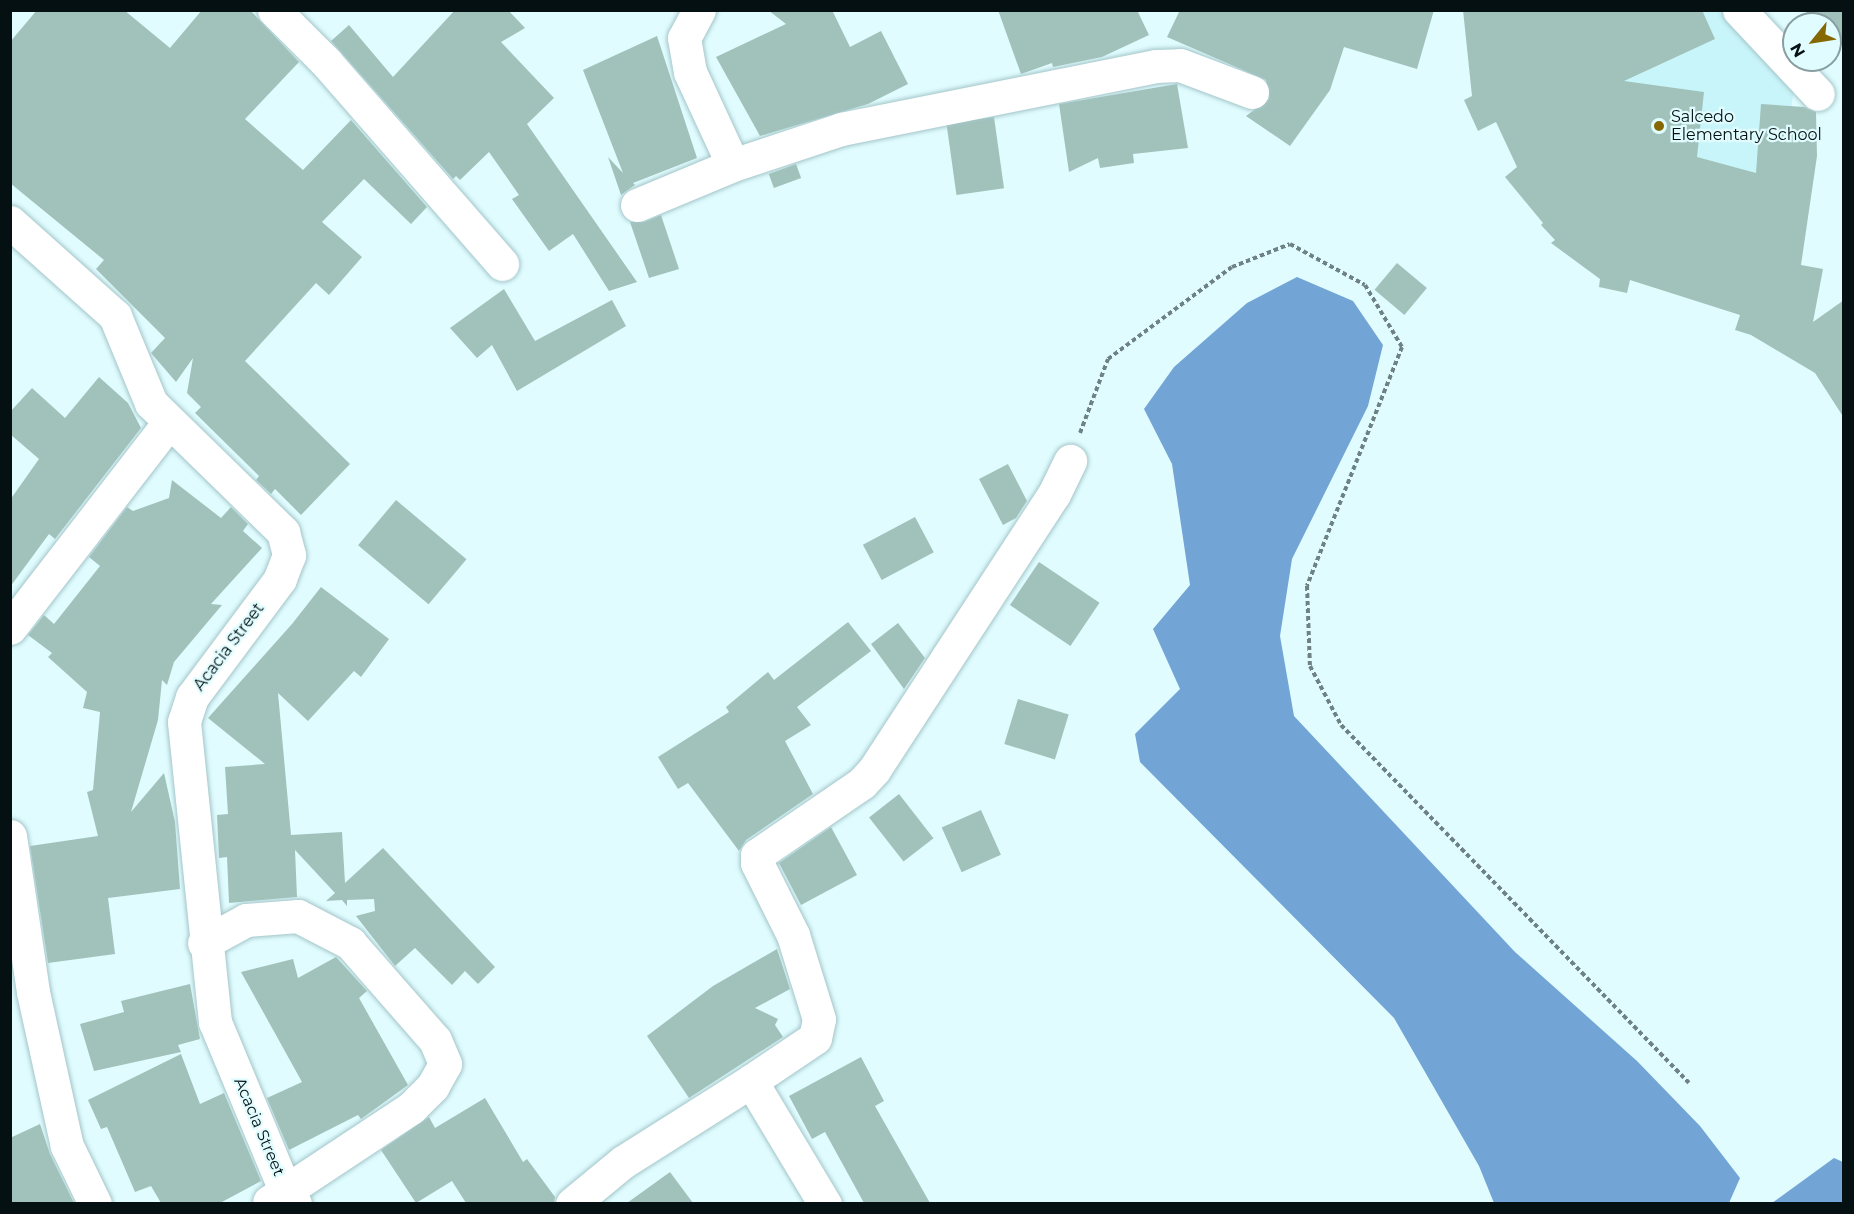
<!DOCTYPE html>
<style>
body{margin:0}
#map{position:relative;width:1854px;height:1214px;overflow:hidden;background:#e0fcff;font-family:Montserrat,sans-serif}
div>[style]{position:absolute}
.built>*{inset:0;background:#c8f5fa}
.water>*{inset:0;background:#72a4d6}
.building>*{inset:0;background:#a1c2ba;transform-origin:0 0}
.path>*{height:4px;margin-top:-2px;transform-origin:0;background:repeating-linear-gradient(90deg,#6e8183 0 4.5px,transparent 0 7.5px)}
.roads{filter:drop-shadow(0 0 2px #a3c5c8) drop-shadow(0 0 2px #a3c5c8)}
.minor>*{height:33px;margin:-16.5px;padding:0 16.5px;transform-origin:16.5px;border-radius:16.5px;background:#fff}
.dots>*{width:16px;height:16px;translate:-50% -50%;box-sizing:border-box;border:3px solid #e0fcff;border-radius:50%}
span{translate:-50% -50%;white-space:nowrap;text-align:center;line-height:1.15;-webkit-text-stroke:4.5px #e0fcff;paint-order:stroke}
.poi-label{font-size:16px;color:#041011}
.left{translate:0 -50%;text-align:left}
.street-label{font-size:16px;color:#041011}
.frame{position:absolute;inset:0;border:12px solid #041011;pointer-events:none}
.north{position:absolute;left:1782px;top:12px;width:60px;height:60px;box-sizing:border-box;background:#e0fcff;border:2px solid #889ea0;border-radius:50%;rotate:240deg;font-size:16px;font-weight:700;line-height:24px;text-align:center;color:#041011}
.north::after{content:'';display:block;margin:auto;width:21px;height:27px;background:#856802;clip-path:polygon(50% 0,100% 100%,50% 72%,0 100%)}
</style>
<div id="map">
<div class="built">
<div style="clip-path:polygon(1679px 11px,1723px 11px,1795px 81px,1779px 196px,1549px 88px)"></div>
</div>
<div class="water">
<div style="clip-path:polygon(1297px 277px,1353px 301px,1383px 345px,1368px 406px,1292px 559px,1280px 636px,1294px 716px,1515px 952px,1637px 1061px,1700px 1126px,1740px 1178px,1729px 1203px,1494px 1203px,1479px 1166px,1394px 1018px,1140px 762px,1135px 734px,1180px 689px,1153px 629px,1190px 585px,1172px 464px,1144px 409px,1174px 367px,1247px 303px)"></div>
<div style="clip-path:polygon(1834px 1158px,1843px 1162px,1843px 1203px,1772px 1203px)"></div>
</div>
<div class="building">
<div style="clip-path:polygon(37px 10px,124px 10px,170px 48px,202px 10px,250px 10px,299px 62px,245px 119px,303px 170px,351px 120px,427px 207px,411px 224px,364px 179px,322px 222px,362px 257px,329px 295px,316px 283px,245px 361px,350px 464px,301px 515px,275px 489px,271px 494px,256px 480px,259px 476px,195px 413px,201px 407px,187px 393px,193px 358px,176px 382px,151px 353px,165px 338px,96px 269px,104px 260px,10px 183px,10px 42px)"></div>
<div style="clip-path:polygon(455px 10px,508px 10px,525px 28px,501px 42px,554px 98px,527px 124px,637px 282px,609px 291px,573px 234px,549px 251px,512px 199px,519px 195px,489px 152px,460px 180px,456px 176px,453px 179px,331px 41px,349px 25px,393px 77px)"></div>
<div style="clip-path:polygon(768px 10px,832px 10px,850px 47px,881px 31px,908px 84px,868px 104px,760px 136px,716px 57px,786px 24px)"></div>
<div style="clip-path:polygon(998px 10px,1137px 10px,1149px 35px,1102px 57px,1053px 67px,1052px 63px,1021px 74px)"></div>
<div style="clip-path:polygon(1180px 10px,1434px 10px,1417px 69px,1344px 47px,1330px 90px,1290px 146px,1246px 116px,1269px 99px,1266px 80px,1167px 37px)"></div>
<div style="clip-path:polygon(1463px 10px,1702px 10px,1715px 39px,1624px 81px,1704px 92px,1697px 157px,1756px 173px,1761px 104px,1804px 107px,1816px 112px,1817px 156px,1801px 265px,1823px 269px,1813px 322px,1844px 300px,1844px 418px,1815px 373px,1751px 335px,1735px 330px,1740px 315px,1630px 280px,1627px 293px,1599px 287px,1600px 279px,1551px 243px,1555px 240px,1541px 225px,1543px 223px,1505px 177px,1517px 167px,1496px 122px,1478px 131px,1464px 100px,1472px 96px)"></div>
<div style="clip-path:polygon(1808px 10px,1844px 10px,1844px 35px,1830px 55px,1830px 24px,1798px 24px)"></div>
<div style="clip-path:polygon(657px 36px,697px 158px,633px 183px,635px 185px,621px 195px,608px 157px,623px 173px,583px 70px)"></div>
<div style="clip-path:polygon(1177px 84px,1188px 148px,1133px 154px,1134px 163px,1100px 168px,1098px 158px,1069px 172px,1059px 104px)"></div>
<div style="left:994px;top:117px;width:72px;height:48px;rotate:82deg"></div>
<div style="left:796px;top:164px;width:15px;height:29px;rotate:70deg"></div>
<div style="clip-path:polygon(661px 215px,679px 269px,649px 278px,630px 222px,644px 222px)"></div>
<div style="left:1397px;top:263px;width:39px;height:35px;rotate:40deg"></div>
<div style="clip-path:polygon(504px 289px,535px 341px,612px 300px,626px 326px,517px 391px,492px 345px,477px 358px,450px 328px)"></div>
<div style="clip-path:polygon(99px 377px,128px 403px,141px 428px,55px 539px,49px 534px,10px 587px,10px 500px,39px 459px,10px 434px,10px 412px,32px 388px,65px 418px)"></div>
<div style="clip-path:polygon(1008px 464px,1027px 501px,1016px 518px,1003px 525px,979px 479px)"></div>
<div style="clip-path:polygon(172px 480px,221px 518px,231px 507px,248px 524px,243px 531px,262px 548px,211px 604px,222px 605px,174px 662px,167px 685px,162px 680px,158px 720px,131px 812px,164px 773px,175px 822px,180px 889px,108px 898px,115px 954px,48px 963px,30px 846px,98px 836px,87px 792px,93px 790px,100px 712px,83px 708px,87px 692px,48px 657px,52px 653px,28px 635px,44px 615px,54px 624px,100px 566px,89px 557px,127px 507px,133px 511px,169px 498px)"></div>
<div style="left:396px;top:500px;width:92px;height:59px;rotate:40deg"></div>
<div style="left:915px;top:517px;width:40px;height:59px;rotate:62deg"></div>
<div style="left:1039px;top:562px;width:73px;height:52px;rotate:34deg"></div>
<div style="clip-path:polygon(321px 587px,389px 639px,361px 677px,354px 671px,308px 721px,278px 693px,291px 835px,342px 832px,345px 883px,383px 848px,495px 967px,478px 984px,465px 971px,452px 985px,415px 948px,395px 966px,356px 916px,375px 911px,374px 899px,347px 900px,347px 906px,342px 900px,326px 901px,335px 893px,295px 850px,297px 897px,229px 903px,227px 857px,219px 858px,217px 815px,228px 814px,225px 767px,265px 764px,208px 718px,292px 624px)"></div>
<div style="clip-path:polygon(848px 622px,871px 651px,797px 707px,811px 725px,785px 741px,813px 794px,746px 840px,739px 851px,688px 783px,678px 789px,658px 757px,729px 712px,726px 707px,768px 672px,774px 680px)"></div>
<div style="clip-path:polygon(898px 623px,925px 658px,904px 689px,871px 644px)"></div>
<div style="left:1018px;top:699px;width:53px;height:47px;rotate:17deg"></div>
<div style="left:899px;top:794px;width:56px;height:38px;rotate:52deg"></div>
<div style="left:981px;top:810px;width:49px;height:43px;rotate:66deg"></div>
<div style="clip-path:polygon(831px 827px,857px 875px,801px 905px,779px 863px)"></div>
<div style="clip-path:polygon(777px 949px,790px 989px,755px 1008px,778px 1019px,775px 1025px,783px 1037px,689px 1098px,647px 1036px,713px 986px)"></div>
<div style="clip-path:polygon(336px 957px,367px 991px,359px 998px,408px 1085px,361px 1119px,358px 1115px,289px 1150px,267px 1098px,302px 1082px,241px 972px,293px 959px,298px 978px)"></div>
<div style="clip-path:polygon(190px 984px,200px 1039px,178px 1045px,181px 1052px,94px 1071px,80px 1024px,124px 1012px,121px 1001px)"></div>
<div style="clip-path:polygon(181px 1054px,200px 1104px,224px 1093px,261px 1181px,220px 1203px,161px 1203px,151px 1186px,135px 1192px,107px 1127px,101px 1129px,88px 1100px)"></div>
<div style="clip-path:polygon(861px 1057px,884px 1101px,875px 1106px,930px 1203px,864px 1203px,825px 1132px,812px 1139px,789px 1096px)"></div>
<div style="clip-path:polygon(485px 1098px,523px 1162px,527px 1159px,555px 1197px,554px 1203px,466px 1203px,452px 1181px,416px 1203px,381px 1150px,429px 1117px,435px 1128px)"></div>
<div style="clip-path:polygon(40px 1124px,50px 1154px,74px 1203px,10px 1203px,10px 1138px)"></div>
<div style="clip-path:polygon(670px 1172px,693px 1203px,627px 1203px)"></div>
</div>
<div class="path">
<div style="left:1080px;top:433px;width:79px;rotate:-69.3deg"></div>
<div style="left:1108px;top:359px;width:154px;rotate:-36.6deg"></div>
<div style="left:1232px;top:267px;width:62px;rotate:-21.6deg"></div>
<div style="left:1290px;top:244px;width:85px;rotate:28.7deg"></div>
<div style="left:1365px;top:285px;width:72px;rotate:59.2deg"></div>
<div style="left:1402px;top:347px;width:257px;rotate:111.7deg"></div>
<div style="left:1307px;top:586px;width:80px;rotate:87.9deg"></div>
<div style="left:1310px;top:666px;width:67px;rotate:62.3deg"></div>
<div style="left:1341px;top:725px;width:499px;rotate:45.8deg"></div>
</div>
<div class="roads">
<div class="minor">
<div style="left:274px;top:10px;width:74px;rotate:45deg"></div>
<div style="left:326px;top:62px;width:268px;rotate:48.9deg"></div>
<div style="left:699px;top:10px;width:32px;rotate:118deg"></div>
<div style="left:684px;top:38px;width:35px;rotate:80deg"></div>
<div style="left:690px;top:72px;width:102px;rotate:65.2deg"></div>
<div style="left:1739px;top:10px;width:115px;rotate:46.8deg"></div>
<div style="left:637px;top:205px;width:104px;rotate:-22.6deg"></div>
<div style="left:733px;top:165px;width:114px;rotate:-18.4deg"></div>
<div style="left:841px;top:129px;width:320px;rotate:-11.3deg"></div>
<div style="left:1155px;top:66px;width:25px;rotate:-2deg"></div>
<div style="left:1180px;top:65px;width:77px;rotate:20.6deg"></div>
<div style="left:10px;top:222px;width:141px;rotate:41.8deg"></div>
<div style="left:115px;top:316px;width:94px;rotate:67.5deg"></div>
<div style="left:151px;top:403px;width:185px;rotate:44.3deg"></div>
<div style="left:283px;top:532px;width:24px;rotate:75deg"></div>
<div style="left:289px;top:555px;width:26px;rotate:111deg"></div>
<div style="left:280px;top:579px;width:147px;rotate:126.7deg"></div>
<div style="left:192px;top:697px;width:26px;rotate:108deg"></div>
<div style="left:184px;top:722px;width:302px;rotate:84.1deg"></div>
<div style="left:215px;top:1022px;width:182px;rotate:67.4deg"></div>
<div style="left:285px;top:1190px;width:17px;rotate:54deg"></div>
<div style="left:10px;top:628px;width:260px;rotate:-52.3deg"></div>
<div style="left:10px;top:836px;width:158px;rotate:81.6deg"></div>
<div style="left:33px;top:992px;width:158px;rotate:77.6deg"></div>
<div style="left:67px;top:1146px;width:64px;rotate:64.2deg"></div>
<div style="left:204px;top:943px;width:48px;rotate:-28.7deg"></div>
<div style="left:246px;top:920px;width:52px;rotate:-4.4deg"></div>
<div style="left:298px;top:916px;width:59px;rotate:27.4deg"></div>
<div style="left:350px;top:943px;width:129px;rotate:48.8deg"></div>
<div style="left:435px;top:1040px;width:26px;rotate:67deg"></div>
<div style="left:445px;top:1064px;width:25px;rotate:119deg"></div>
<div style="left:433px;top:1086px;width:31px;rotate:135deg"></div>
<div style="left:411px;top:1108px;width:170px;rotate:146.5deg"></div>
<div style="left:751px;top:1081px;width:77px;rotate:-33.9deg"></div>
<div style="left:815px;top:1038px;width:19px;rotate:-78deg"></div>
<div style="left:819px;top:1019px;width:88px;rotate:-107.2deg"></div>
<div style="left:793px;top:935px;width:80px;rotate:-116.6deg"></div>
<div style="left:757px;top:863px;width:8px;rotate:-90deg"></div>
<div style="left:757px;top:855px;width:127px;rotate:-34.4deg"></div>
<div style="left:862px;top:783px;width:18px;rotate:-47deg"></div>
<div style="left:874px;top:770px;width:330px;rotate:-56.9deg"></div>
<div style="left:1054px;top:494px;width:37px;rotate:-64deg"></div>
<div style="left:572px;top:1204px;width:66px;rotate:-39.5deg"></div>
<div style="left:623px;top:1162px;width:151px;rotate:-32.3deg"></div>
<div style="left:751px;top:1081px;width:144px;rotate:59deg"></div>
</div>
</div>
<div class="dots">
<div style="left:1659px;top:126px;background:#856802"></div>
</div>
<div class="poi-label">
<span class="left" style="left:1671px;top:126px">Salcedo<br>Elementary School</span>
</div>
<div class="street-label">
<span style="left:229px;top:647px;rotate:-53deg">Acacia Street</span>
<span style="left:259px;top:1127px;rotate:67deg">Acacia Street</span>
</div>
<div class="frame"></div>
<div class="north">N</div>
</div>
